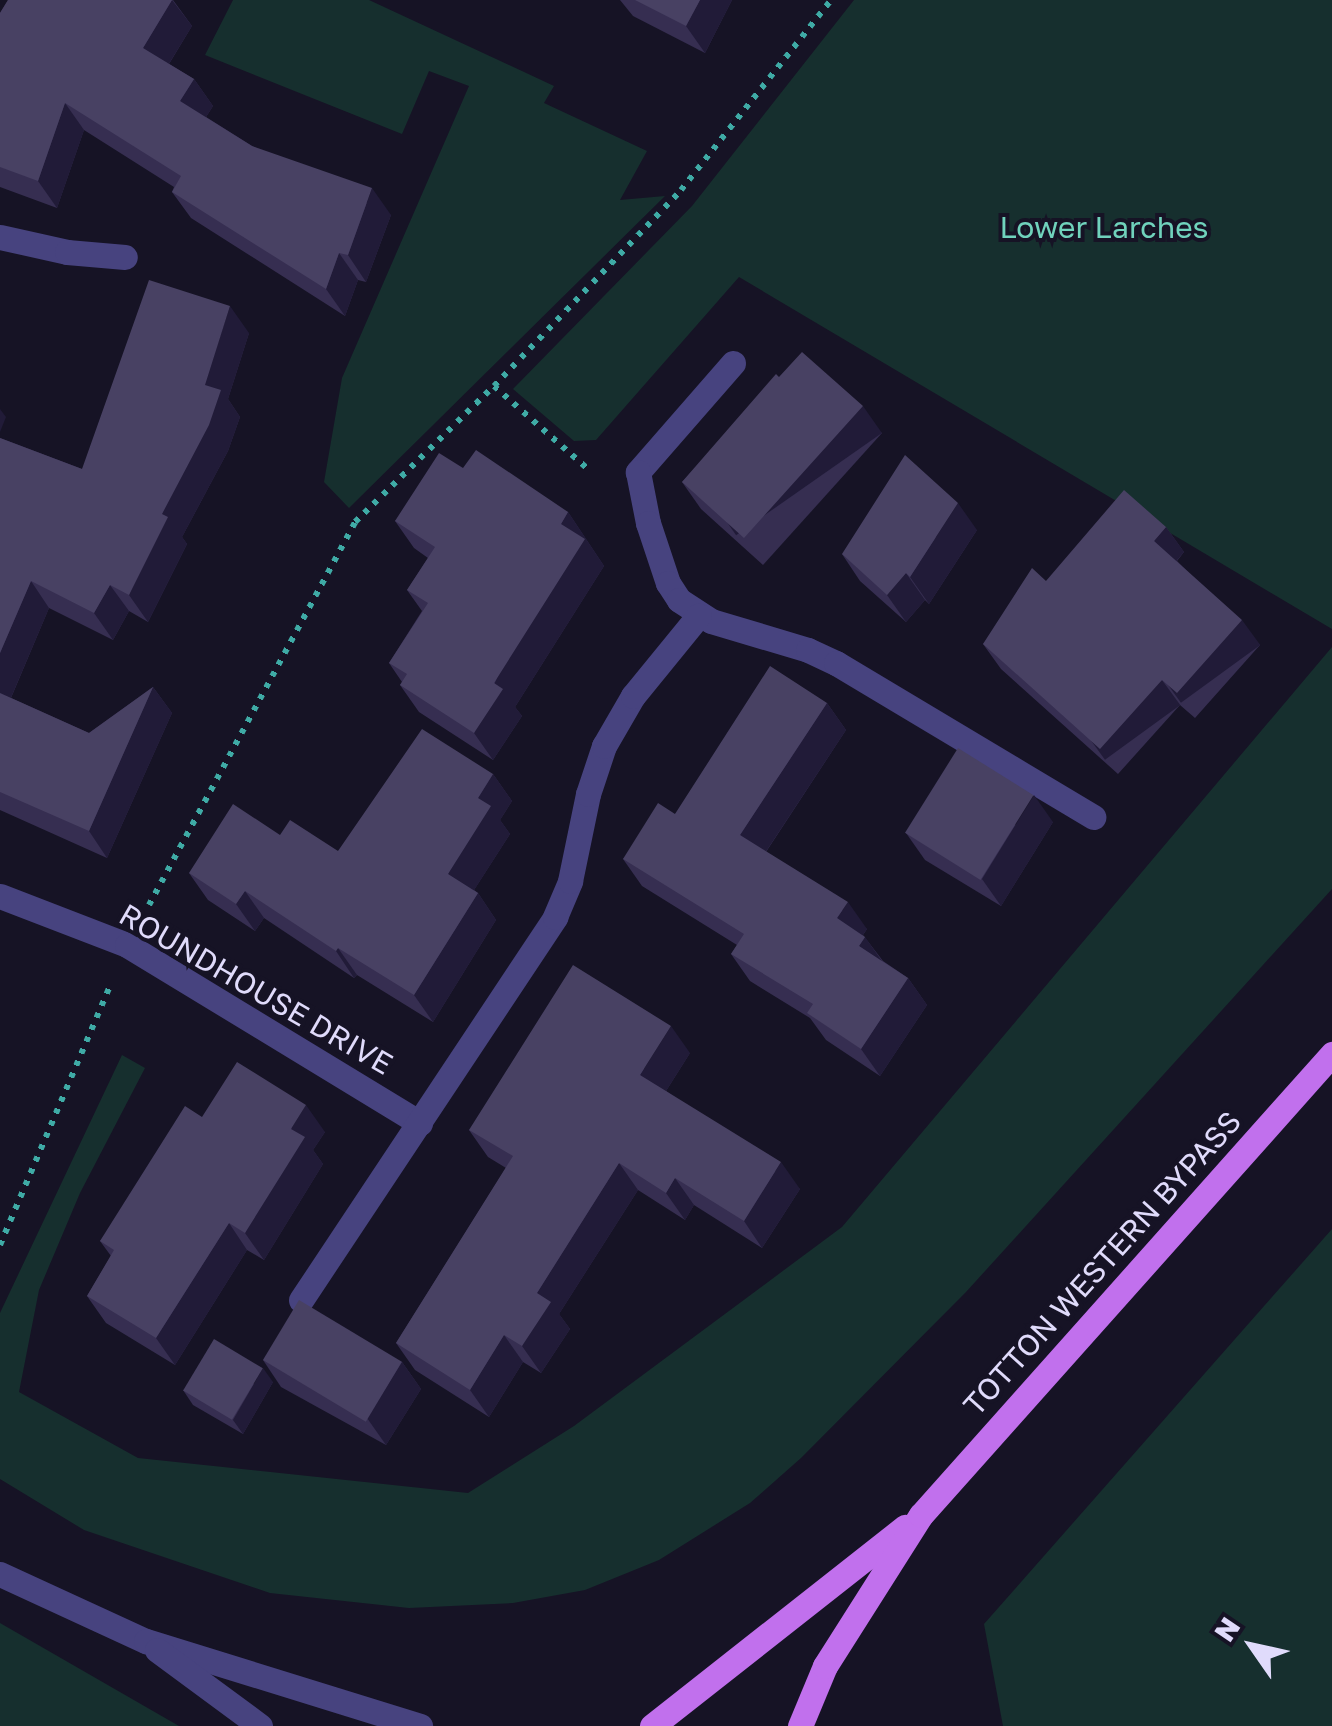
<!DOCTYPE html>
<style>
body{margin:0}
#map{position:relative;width:1332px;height:1726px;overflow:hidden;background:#161325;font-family:"Golos Text",sans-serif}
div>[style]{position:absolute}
.green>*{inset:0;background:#162f2e}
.path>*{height:6px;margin-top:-3px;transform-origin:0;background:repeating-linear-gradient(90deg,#3faba6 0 5px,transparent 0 13px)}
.minor>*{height:25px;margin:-12.5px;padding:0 12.5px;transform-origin:12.5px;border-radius:12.5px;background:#47437f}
.major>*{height:25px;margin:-12.5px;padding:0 12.5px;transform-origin:12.5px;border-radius:12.5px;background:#c170ed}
.wall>*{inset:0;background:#362e51}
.shaded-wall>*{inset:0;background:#211b38;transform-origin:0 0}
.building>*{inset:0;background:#484163;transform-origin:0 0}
span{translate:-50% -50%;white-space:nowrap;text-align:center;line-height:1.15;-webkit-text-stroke:8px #161325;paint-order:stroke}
.park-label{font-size:30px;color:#70d2bc}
.street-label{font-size:30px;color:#e0dbfb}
.north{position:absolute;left:1202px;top:1596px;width:100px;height:100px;-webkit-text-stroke:8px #161325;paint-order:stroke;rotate:304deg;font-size:28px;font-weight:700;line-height:40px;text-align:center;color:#e0dbfb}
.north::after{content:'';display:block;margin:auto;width:35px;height:45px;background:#e0dbfb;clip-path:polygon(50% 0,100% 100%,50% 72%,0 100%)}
</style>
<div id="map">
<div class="green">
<div style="clip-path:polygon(233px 0,369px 0,554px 86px,544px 103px,647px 151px,620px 200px,665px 196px,349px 508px,324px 482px,342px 378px,469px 86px,429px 71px,402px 134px,205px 55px)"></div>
<div style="clip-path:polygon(854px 0,1332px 0,1332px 629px,739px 277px,596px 440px,574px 441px,513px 389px,692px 206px)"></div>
<div style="clip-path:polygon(1332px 647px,1332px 889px,966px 1292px,801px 1458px,750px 1503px,659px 1560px,585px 1590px,513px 1603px,409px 1608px,270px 1593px,84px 1530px,0 1479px,0 1313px,122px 1055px,145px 1068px,80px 1193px,39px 1290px,19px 1392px,138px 1458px,468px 1493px,574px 1426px,842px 1227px)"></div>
<div style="clip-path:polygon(1332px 1229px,1332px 1726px,1003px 1726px,984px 1624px)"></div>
<div style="clip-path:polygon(0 1623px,179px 1726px,0 1726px)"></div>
</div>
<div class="path">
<div style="left:494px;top:386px;width:128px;rotate:41.5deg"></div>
<div style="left:149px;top:905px;width:435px;rotate:-61.7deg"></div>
<div style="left:355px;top:522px;width:194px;rotate:-44.4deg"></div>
<div style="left:494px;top:386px;width:271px;rotate:-46.3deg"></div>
<div style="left:681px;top:190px;width:242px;rotate:-51.7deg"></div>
<div style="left:0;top:1245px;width:279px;rotate:-67deg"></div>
</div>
<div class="minor">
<div style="left:0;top:237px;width:69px;rotate:12.6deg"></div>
<div style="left:67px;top:252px;width:58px;rotate:4.9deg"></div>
<div style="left:733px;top:363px;width:145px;rotate:131.1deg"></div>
<div style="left:638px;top:472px;width:52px;rotate:78.9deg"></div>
<div style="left:648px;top:523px;width:63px;rotate:71.6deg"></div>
<div style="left:668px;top:583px;width:20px;rotate:57deg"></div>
<div style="left:679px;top:600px;width:38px;rotate:33deg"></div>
<div style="left:711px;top:621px;width:101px;rotate:16.6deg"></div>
<div style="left:808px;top:650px;width:31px;rotate:25deg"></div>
<div style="left:836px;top:663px;width:300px;rotate:30.9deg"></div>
<div style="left:0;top:896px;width:136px;rotate:21.1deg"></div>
<div style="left:127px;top:945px;width:343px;rotate:31.3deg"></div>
<div style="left:301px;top:1300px;width:460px;rotate:-56.4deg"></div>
<div style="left:555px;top:917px;width:39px;rotate:-67deg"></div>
<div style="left:570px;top:881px;width:89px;rotate:-78.3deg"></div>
<div style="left:588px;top:794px;width:51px;rotate:-71.6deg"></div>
<div style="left:604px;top:746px;width:58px;rotate:-59.9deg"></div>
<div style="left:633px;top:696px;width:104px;rotate:-50.8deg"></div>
<div style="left:0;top:1574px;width:161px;rotate:24.7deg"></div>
<div style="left:146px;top:1641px;width:287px;rotate:17.2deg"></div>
<div style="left:157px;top:1650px;width:128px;rotate:36.4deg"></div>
</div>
<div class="major">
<div style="left:652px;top:1726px;width:322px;rotate:-38.2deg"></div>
<div style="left:800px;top:1726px;width:65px;rotate:-67.4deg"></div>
<div style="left:825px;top:1666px;width:179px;rotate:-57.6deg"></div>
<div style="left:921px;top:1515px;width:618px;rotate:-48.28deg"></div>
</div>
<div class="wall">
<div style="clip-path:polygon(8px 0,173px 0,192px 26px,169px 64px,194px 79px,213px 106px,206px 117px,252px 146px,391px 215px,366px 282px,358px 280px,345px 316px,191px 218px,172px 192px,174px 187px,84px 130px,57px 208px,0 187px,0 13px)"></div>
<div style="clip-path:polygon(620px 0,732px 0,705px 53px,633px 16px)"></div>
<div style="clip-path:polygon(249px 333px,228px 399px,240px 417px,228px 451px,182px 537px,187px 544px,148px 622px,129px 611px,113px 640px,49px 608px,11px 698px,89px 733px,153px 687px,172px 713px,107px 858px,0 810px,0 438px,82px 469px)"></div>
<div style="clip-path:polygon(779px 377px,882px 433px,763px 565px,701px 509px,682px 482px)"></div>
<div style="clip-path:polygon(463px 468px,568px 512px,604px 566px,515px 707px,522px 716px,493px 760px,419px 712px,400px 685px,402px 682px,389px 663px,422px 611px,407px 590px,428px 558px,414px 548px,395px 521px)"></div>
<div style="clip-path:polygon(1166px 527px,1184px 552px,1177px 561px,1260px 645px,1195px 718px,1180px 705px,1118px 774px,1001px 669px,983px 644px,1046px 581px)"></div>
<div style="clip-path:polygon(977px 530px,929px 604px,925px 600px,906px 622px,860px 581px,842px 554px)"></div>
<div style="clip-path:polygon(827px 703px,846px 730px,766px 852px,867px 929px,863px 935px,883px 961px,908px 978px,927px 1005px,880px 1076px,826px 1040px,810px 1018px,750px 981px,731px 954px,737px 945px,642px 886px,623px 859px,675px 814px)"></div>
<div style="clip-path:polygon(493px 774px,512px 801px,500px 820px,510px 834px,474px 890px,478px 893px,496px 920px,433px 1022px,357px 975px,354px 978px,264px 918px,255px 931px,208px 900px,189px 873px,338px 851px)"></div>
<div style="clip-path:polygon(1053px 822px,1001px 906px,925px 860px,906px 833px)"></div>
<div style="clip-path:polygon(690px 1053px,666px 1091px,800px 1189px,762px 1248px,694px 1205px,685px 1220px,638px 1190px,559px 1314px,570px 1329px,541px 1373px,523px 1362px,489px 1417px,415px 1370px,396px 1343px,506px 1168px,488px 1157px,469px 1130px)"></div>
<div style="clip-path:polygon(202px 1117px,325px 1132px,313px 1150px,323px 1164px,264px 1260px,247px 1250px,175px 1365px,106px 1323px,87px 1296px,111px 1256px,100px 1241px)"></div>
<div style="clip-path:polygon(263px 1360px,402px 1362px,421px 1389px,386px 1445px,281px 1387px)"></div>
<div style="clip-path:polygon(273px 1382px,243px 1434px,193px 1405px,183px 1390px)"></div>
</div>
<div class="shaded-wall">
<div style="clip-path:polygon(172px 0,192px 26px,162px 75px,143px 48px)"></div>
<div style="clip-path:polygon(700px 0,732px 0,705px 53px,686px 26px)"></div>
<div style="clip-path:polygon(194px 79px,213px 106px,199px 128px,180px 101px)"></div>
<div style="clip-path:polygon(65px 103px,84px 130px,57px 208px,38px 181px)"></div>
<div style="clip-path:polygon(372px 188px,391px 215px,366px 282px,348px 255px)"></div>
<div style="clip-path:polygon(339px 253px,358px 280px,345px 316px,326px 289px)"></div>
<div style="clip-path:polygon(230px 306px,249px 333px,228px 399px,240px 417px,228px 451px,182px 537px,187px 544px,148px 622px,129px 595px,162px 514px)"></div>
<div style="left:863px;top:406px;width:33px;height:178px;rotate:55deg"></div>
<div style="clip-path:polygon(0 409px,6px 417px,0 432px)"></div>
<div style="clip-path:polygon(958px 503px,977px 530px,929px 604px,910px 577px)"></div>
<div style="clip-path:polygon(568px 512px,604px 566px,515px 707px,522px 716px,493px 760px,474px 733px,561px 524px)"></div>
<div style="clip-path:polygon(1166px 527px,1184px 552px,1172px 566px,1154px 541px)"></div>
<div style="clip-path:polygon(906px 573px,925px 600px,906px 622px,887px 595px)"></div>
<div style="clip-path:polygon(31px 581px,49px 608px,4px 714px,0 707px,0 653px)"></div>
<div style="clip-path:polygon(110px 585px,129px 611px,113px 640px,94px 613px)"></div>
<div style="left:1242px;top:620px;width:31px;height:98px;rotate:54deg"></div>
<div style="left:1162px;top:680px;width:31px;height:93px;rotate:54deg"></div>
<div style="clip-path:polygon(153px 687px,172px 713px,107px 858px,89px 831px)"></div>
<div style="clip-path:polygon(827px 703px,846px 730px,759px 862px,740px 835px)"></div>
<div style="clip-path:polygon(493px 774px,512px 801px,500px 820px,510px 834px,467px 901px,448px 874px,478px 798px)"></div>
<div style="clip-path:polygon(1034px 795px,1053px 822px,1001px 906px,982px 879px)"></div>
<div style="clip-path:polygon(245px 891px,264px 918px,255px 931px,236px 904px)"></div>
<div style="clip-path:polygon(478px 893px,496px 920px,433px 1022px,414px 995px)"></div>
<div style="clip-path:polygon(848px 902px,867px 929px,856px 945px,837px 918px)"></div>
<div style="clip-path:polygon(865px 937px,884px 964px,859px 946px)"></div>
<div style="clip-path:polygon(338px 948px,357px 975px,354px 978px,336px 951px)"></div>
<div style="clip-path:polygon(908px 978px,927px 1005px,880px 1076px,861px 1049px)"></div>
<div style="clip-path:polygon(671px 1026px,690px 1053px,659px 1102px,640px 1075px)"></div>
<div style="clip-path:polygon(306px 1105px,325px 1132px,313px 1150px,323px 1164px,264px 1260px,245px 1233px,291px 1129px)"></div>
<div style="clip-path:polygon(781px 1162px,800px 1189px,762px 1248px,744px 1221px)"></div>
<div style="clip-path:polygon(619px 1163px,638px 1190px,559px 1314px,570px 1329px,541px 1373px,522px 1346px,537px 1293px)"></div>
<div style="clip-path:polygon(675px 1178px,694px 1205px,685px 1220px,666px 1193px)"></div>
<div style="clip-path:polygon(229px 1223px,247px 1250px,175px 1365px,156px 1338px)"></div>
<div style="clip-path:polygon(504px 1335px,523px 1362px,489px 1417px,470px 1390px)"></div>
<div style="clip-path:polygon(402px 1362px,421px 1389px,386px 1445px,367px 1418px)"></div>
<div style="clip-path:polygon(263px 1368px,273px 1382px,243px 1434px,233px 1420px)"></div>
</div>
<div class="building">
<div style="clip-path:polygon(8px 0,172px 0,143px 48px,194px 79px,180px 101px,252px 146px,372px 188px,348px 255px,339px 253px,326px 289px,172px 192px,181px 176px,65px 103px,38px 181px,0 167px,0 13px)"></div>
<div style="clip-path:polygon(635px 0,700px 0,686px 26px)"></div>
<div style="clip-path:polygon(149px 280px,230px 306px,205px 385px,221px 390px,209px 425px,162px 514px,168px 517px,129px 595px,110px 585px,94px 613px,31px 581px,0 653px,0 438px,82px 469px)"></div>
<div style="clip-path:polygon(802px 352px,863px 406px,744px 538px,682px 482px,776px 374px,779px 377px)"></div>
<div style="clip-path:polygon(476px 450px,568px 512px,561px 524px,585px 539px,494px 683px,503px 689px,474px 733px,400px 685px,407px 674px,389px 663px,428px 603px,407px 590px,435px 547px,395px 521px,439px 453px,463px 468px)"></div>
<div style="clip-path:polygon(905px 455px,958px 503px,910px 577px,906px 573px,887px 595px,842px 554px)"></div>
<div style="clip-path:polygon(1124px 490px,1166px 527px,1154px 541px,1242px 620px,1177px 693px,1162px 680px,1100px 749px,983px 644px,1032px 568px,1046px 581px)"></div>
<div style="clip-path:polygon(770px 666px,827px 703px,740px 835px,848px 902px,837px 918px,865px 937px,859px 946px,908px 978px,861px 1049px,807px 1013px,813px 1004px,731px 954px,744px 934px,623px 859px,658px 803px,675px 814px)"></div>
<div style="clip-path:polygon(153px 687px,89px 831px,0 792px,0 693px,89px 733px)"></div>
<div style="clip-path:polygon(422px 729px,493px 774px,478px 798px,491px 806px,448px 874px,478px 893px,414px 995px,338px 948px,336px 951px,245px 891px,236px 904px,189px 873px,233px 804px,280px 835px,290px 820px,338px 851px)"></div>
<div style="left:958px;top:748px;width:89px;height:100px;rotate:32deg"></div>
<div style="clip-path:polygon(573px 965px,671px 1026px,640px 1075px,781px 1162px,744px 1221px,675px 1178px,666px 1193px,619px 1163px,537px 1293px,551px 1302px,522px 1346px,504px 1335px,470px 1390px,396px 1343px,513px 1156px,469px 1130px)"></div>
<div style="clip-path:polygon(237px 1062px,306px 1105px,291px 1129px,305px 1137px,245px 1233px,229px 1223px,156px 1338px,87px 1296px,114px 1250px,100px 1241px,185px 1106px,202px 1117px)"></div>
<div style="left:299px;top:1300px;width:120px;height:70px;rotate:31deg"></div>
<div style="left:214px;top:1339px;width:57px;height:60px;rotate:31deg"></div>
</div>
<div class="park-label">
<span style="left:1104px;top:227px">Lower Larches</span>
</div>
<div class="street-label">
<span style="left:256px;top:989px;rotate:30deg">ROUNDHOUSE DRIVE</span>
<span style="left:1102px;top:1263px;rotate:-48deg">TOTTON WESTERN BYPASS</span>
</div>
<div class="north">N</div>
</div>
